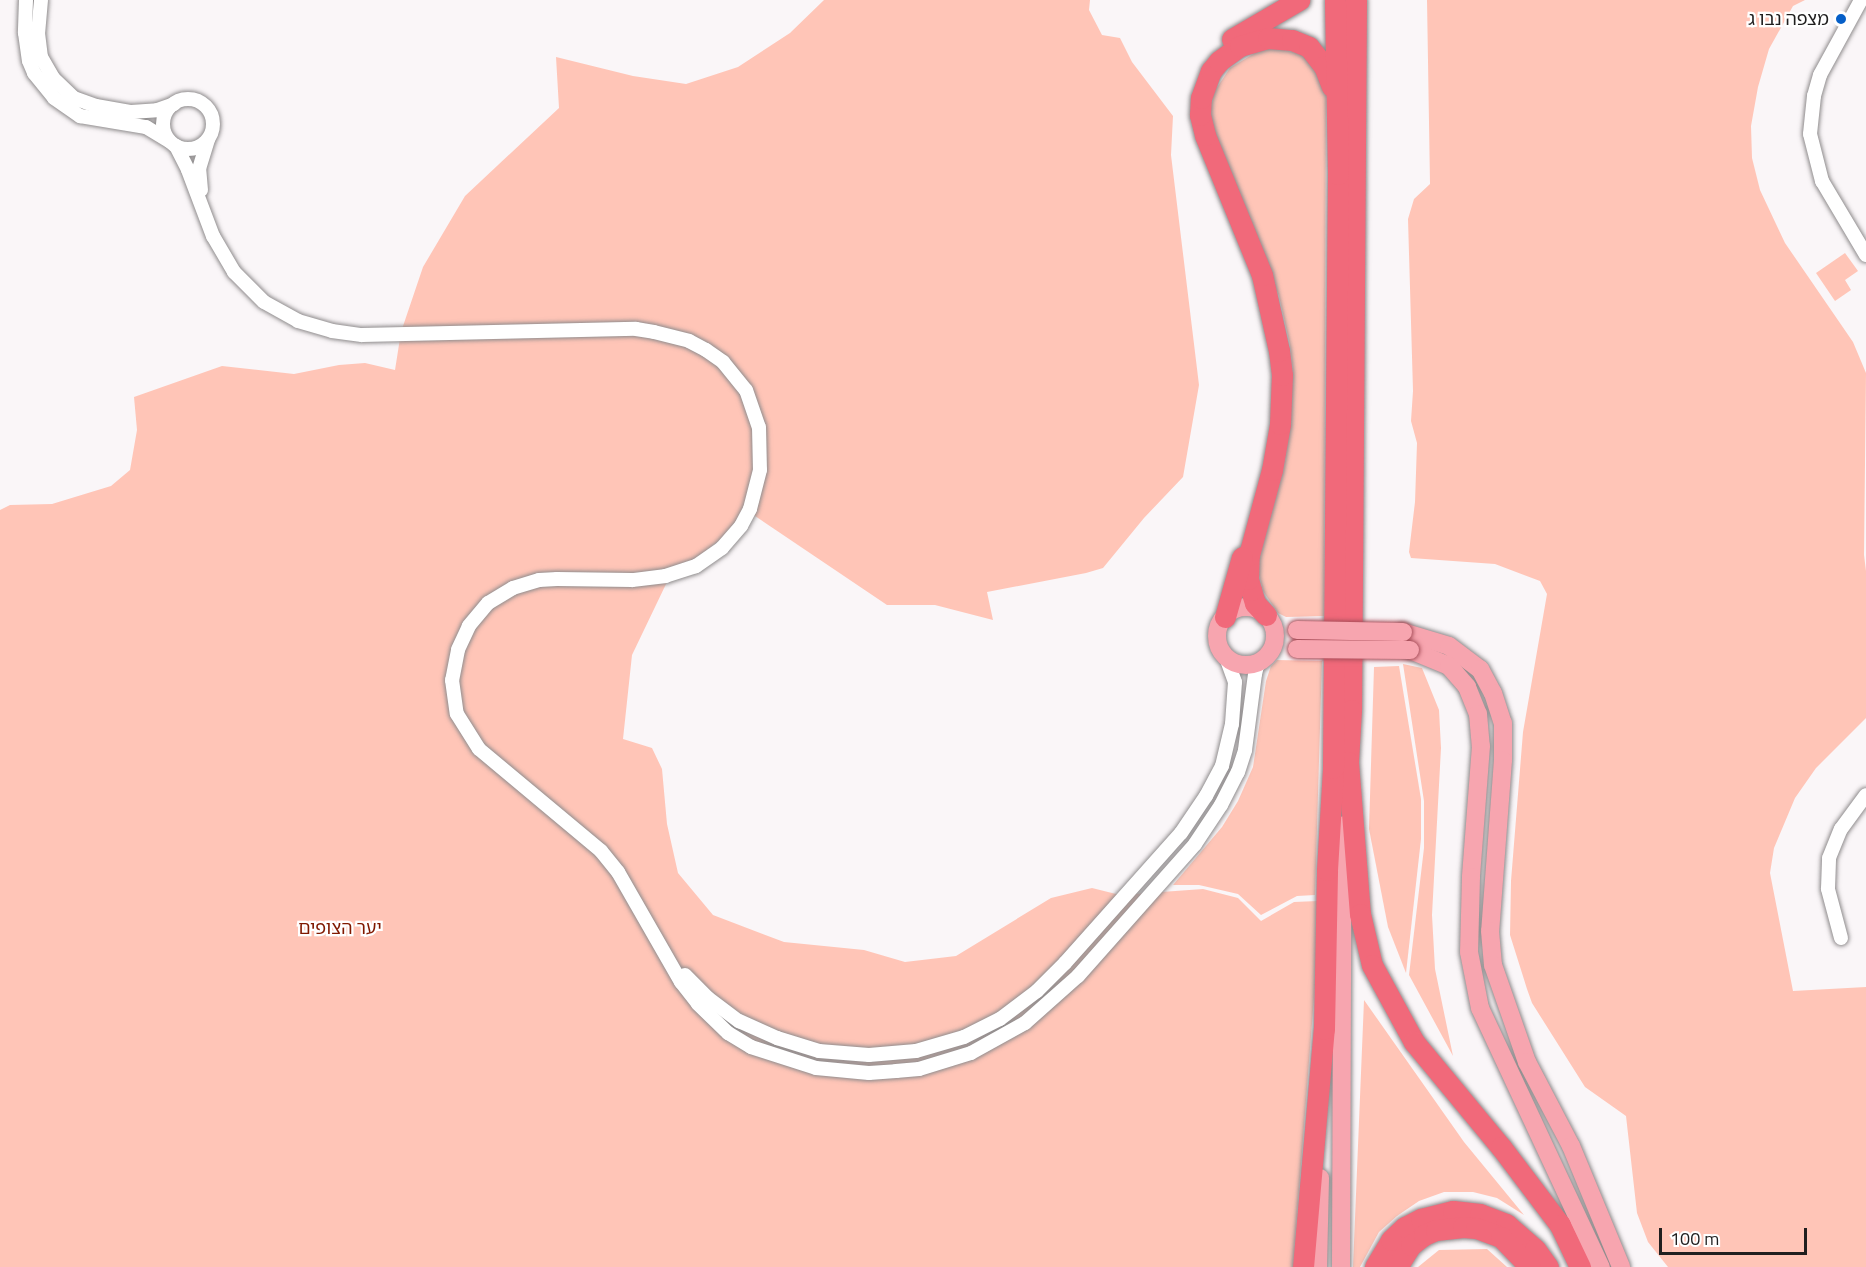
<!DOCTYPE html>
<meta charset="utf-8">
<style>
body{margin:0}
#map{position:relative;width:1866px;height:1267px;overflow:hidden;background:#faf6f8;font-family:"Titillium Web","Noto Sans Hebrew",sans-serif}
div>[style]{position:absolute}
.green>*{inset:0;background:#ffc5b7}
.roads{filter:drop-shadow(0 0 2px #8f8c8d) drop-shadow(0 0 2px #8f8c8d)}
.minor>*{height:14px;margin:-7px;padding:0 7px;transform-origin:7px;border-radius:7px;background:#fff}
.minor>.ring{margin:-7px;padding:0;box-sizing:content-box;background:none;border:14px solid #fff;border-radius:50%}
.major>*{height:18px;margin:-9px;padding:0 9px;transform-origin:9px;border-radius:9px;background:#f7a5af}
.major>.ring{margin:-9px;padding:0;box-sizing:content-box;background:none;border:18px solid #f7a5af;border-radius:50%}
.highway>*{height:21px;margin:-10.5px;padding:0 10.5px;transform-origin:10.5px;border-radius:10.5px;background:#f1697a}
.bridges{filter:drop-shadow(0 0 2px #a84f5a) drop-shadow(0 0 2px #a84f5a)}
.major-bridge>*{height:18px;margin:-9px;padding:0 9px;transform-origin:9px;border-radius:9px;background:#f7a5af}
.dots>*{width:16px;height:16px;translate:-50% -50%;box-sizing:border-box;border:3px solid #fff;border-radius:50%}
span{translate:-50% -50%;white-space:nowrap;text-align:center;line-height:1.15;-webkit-text-stroke:4.5px #fff;paint-order:stroke}
.poi-label{font-size:18px;color:#201f1f}
.right{translate:-100% -50%;text-align:right}
.park-label{font-size:18px;color:#801900}
.scale{position:absolute;left:1659px;top:1228px;width:148px;height:27px;box-sizing:border-box;border:3px solid #201f1f;border-top:0;padding-left:8px;font-size:18px;line-height:21px;white-space:nowrap;color:#201f1f;-webkit-text-stroke:4px #fff;paint-order:stroke}
</style>
<div id="map">
<div class="green">
<div style="clip-path:polygon(824px 0,1090px 0,1089px 10px,1102px 35px,1120px 38px,1132px 62px,1173px 116px,1171px 155px,1199px 385px,1183px 477px,1144px 518px,1103px 568px,1086px 573px,987px 592px,993px 620px,935px 605px,887px 605px,752px 514px,667px 582px,632px 655px,623px 739px,652px 748px,662px 769px,667px 824px,678px 873px,713px 915px,784px 942px,864px 950px,905px 962px,956px 956px,1051px 898px,1092px 888px,1120px 895px,1203px 889px,1238px 898px,1261px 921px,1294px 902px,1318px 901px,1318px 946px,1293px 1267px,0 1267px,0 510px,10px 505px,52px 504px,111px 486px,130px 470px,137px 430px,134px 397px,222px 366px,294px 374px,339px 365px,365px 363px,395px 370px,401px 332px,423px 267px,465px 196px,559px 108px,556px 57px,633px 76px,686px 84px,738px 67px,790px 33px)"></div>
<div style="clip-path:polygon(1427px 0,1805px 0,1793px 6px,1769px 49px,1758px 87px,1751px 126px,1752px 158px,1760px 190px,1785px 243px,1853px 342px,1866px 373px,1864px 555px,1866px 571px,1866px 718px,1816px 768px,1795px 798px,1774px 848px,1770px 873px,1793px 991px,1866px 987px,1866px 1267px,1668px 1267px,1648px 1242px,1637px 1213px,1626px 1116px,1585px 1087px,1532px 1003px,1527px 989px,1510px 935px,1511px 881px,1523px 732px,1547px 594px,1540px 581px,1495px 564px,1411px 558px,1409px 552px,1415px 502px,1417px 443px,1411px 421px,1413px 391px,1408px 219px,1414px 199px,1430px 184px)"></div>
<div style="clip-path:polygon(1276px 48px,1301px 54px,1314px 63px,1326px 88px,1324px 616px,1286px 617px,1278px 613px,1263px 591px,1259px 575px,1260px 557px,1284px 468px,1289px 436px,1293px 371px,1290px 345px,1279px 296px,1216px 142px,1210px 113px,1214px 92px,1230px 68px,1260px 50px)"></div>
<div style="clip-path:polygon(1845px 253px,1858px 271px,1845px 280px,1851px 290px,1835px 301px,1816px 273px)"></div>
<div style="clip-path:polygon(1277px 660px,1322px 661px,1315px 895px,1297px 896px,1261px 915px,1238px 894px,1199px 885px,1173px 885px,1222px 827px,1238px 801px,1253px 767px,1266px 681px,1271px 666px)"></div>
<div style="clip-path:polygon(1403px 664px,1422px 668px,1439px 710px,1441px 748px,1432px 915px,1435px 969px,1453px 1056px,1409px 975px,1424px 848px,1424px 801px)"></div>
<div style="clip-path:polygon(1399px 666px,1421px 799px,1421px 839px,1406px 973px,1388px 927px,1369px 829px,1374px 667px)"></div>
<div style="clip-path:polygon(1364px 1000px,1464px 1142px,1524px 1215px,1497px 1198px,1473px 1192px,1444px 1192px,1419px 1201px,1397px 1216px,1379px 1232px,1360px 1267px,1353px 1267px)"></div>
<div style="clip-path:polygon(1487px 1249px,1507px 1267px,1418px 1267px,1439px 1250px)"></div>
</div>
<div class="roads">
<div class="minor">
<div style="left:26px;top:0;width:33px;rotate:92deg"></div>
<div style="left:25px;top:33px;width:28px;rotate:82deg"></div>
<div style="left:29px;top:61px;width:13px;rotate:67deg"></div>
<div style="left:34px;top:73px;width:32px;rotate:51deg"></div>
<div style="left:54px;top:98px;width:32px;rotate:35deg"></div>
<div style="left:80px;top:116px;width:67px;rotate:9.5deg"></div>
<div style="left:146px;top:127px;width:27px;rotate:31deg"></div>
<div style="left:41px;top:0;width:33px;rotate:95deg"></div>
<div style="left:38px;top:33px;width:24px;rotate:83deg"></div>
<div style="left:41px;top:57px;width:24px;rotate:60deg"></div>
<div style="left:53px;top:78px;width:29px;rotate:44deg"></div>
<div style="left:74px;top:98px;width:23px;rotate:20deg"></div>
<div style="left:96px;top:106px;width:36px;rotate:10deg"></div>
<div style="left:131px;top:112px;width:26px;rotate:-4deg"></div>
<div style="left:157px;top:110px;width:18px;rotate:-19deg"></div>
<div style="left:1861px;top:0;width:85px;rotate:118.7deg"></div>
<div style="left:1820px;top:75px;width:22px;rotate:106deg"></div>
<div style="left:1814px;top:96px;width:38px;rotate:96deg"></div>
<div style="left:1810px;top:134px;width:49px;rotate:75.7deg"></div>
<div style="left:1822px;top:181px;width:86px;rotate:59.3deg"></div>
<div class="ring" style="left:163px;top:99px;width:36px;height:36px"></div>
<div style="left:176px;top:146px;width:27px;rotate:63deg"></div>
<div style="left:188px;top:170px;width:71px;rotate:69.3deg"></div>
<div style="left:213px;top:236px;width:42px;rotate:59.7deg"></div>
<div style="left:234px;top:272px;width:42px;rotate:45deg"></div>
<div style="left:264px;top:302px;width:39px;rotate:29deg"></div>
<div style="left:298px;top:321px;width:35px;rotate:16deg"></div>
<div style="left:332px;top:331px;width:30px;rotate:8deg"></div>
<div style="left:362px;top:335px;width:274px;rotate:-1.3deg"></div>
<div style="left:636px;top:329px;width:18px;rotate:9deg"></div>
<div style="left:654px;top:332px;width:36px;rotate:14deg"></div>
<div style="left:689px;top:341px;width:19px;rotate:28deg"></div>
<div style="left:706px;top:350px;width:21px;rotate:35deg"></div>
<div style="left:723px;top:362px;width:36px;rotate:51deg"></div>
<div style="left:746px;top:390px;width:39px;rotate:71deg"></div>
<div style="left:759px;top:427px;width:43px;rotate:88.7deg"></div>
<div style="left:760px;top:470px;width:40px;rotate:104.4deg"></div>
<div style="left:750px;top:509px;width:19px;rotate:118deg"></div>
<div style="left:741px;top:526px;width:29px;rotate:131deg"></div>
<div style="left:722px;top:548px;width:32px;rotate:145deg"></div>
<div style="left:696px;top:566px;width:32px;rotate:162deg"></div>
<div style="left:666px;top:576px;width:34px;rotate:173deg"></div>
<div style="left:632px;top:580px;width:75px;rotate:-179.2deg"></div>
<div style="left:557px;top:579px;width:18px;rotate:177deg"></div>
<div style="left:539px;top:580px;width:27px;rotate:163deg"></div>
<div style="left:513px;top:588px;width:29px;rotate:149deg"></div>
<div style="left:488px;top:603px;width:30px;rotate:130deg"></div>
<div style="left:469px;top:626px;width:26px;rotate:115deg"></div>
<div style="left:458px;top:650px;width:31px;rotate:101deg"></div>
<div style="left:452px;top:680px;width:34px;rotate:82deg"></div>
<div style="left:457px;top:714px;width:41px;rotate:57.8deg"></div>
<div style="left:479px;top:749px;width:159px;rotate:39.9deg"></div>
<div style="left:601px;top:851px;width:27px;rotate:51deg"></div>
<div style="left:618px;top:872px;width:127px;rotate:60.2deg"></div>
<div style="left:681px;top:982px;width:28px;rotate:52deg"></div>
<div style="left:698px;top:1004px;width:42px;rotate:44deg"></div>
<div style="left:728px;top:1033px;width:27px;rotate:31deg"></div>
<div style="left:751px;top:1047px;width:68px;rotate:17.9deg"></div>
<div style="left:816px;top:1068px;width:53px;rotate:5.4deg"></div>
<div style="left:869px;top:1073px;width:27px;rotate:-4deg"></div>
<div style="left:896px;top:1071px;width:23px;rotate:-5deg"></div>
<div style="left:919px;top:1069px;width:54px;rotate:-17.1deg"></div>
<div style="left:971px;top:1053px;width:62px;rotate:-29.1deg"></div>
<div style="left:1025px;top:1023px;width:71px;rotate:-41.6deg"></div>
<div style="left:1078px;top:976px;width:176px;rotate:-48.4deg"></div>
<div style="left:1195px;top:844px;width:47px;rotate:-56.3deg"></div>
<div style="left:1221px;top:805px;width:37px;rotate:-63deg"></div>
<div style="left:1238px;top:772px;width:23px;rotate:-72deg"></div>
<div style="left:1245px;top:750px;width:77px;rotate:-82.5deg"></div>
<div style="left:1255px;top:674px;width:8px;rotate:-76deg"></div>
<div style="left:1257px;top:666px;width:13px;rotate:-45deg"></div>
<div style="left:201px;top:190px;width:21px;rotate:-95deg"></div>
<div style="left:199px;top:169px;width:31px;rotate:-73deg"></div>
<div style="left:1841px;top:938px;width:51px;rotate:-104.9deg"></div>
<div style="left:1828px;top:889px;width:31px;rotate:-88deg"></div>
<div style="left:1829px;top:858px;width:31px;rotate:-68deg"></div>
<div style="left:1841px;top:829px;width:42px;rotate:-53.7deg"></div>
<div style="left:685px;top:975px;width:33px;rotate:45deg"></div>
<div style="left:708px;top:998px;width:39px;rotate:37deg"></div>
<div style="left:739px;top:1021px;width:42px;rotate:24.1deg"></div>
<div style="left:777px;top:1038px;width:44px;rotate:17.2deg"></div>
<div style="left:819px;top:1051px;width:50px;rotate:4.6deg"></div>
<div style="left:869px;top:1055px;width:47px;rotate:-4.9deg"></div>
<div style="left:916px;top:1051px;width:50px;rotate:-16.3deg"></div>
<div style="left:964px;top:1037px;width:40px;rotate:-26.6deg"></div>
<div style="left:1000px;top:1019px;width:46px;rotate:-37.1deg"></div>
<div style="left:1037px;top:991px;width:40px;rotate:-45deg"></div>
<div style="left:1065px;top:963px;width:174px;rotate:-48.3deg"></div>
<div style="left:1181px;top:833px;width:45px;rotate:-56deg"></div>
<div style="left:1206px;top:796px;width:34px;rotate:-62deg"></div>
<div style="left:1222px;top:766px;width:43px;rotate:-76.6deg"></div>
<div style="left:1232px;top:724px;width:42px;rotate:-85.9deg"></div>
<div style="left:1235px;top:682px;width:27px;rotate:-110deg"></div>
</div>
<div class="major">
<div class="ring" style="left:1217px;top:607px;width:40px;height:40px"></div>
<div style="left:1403px;top:632px;width:48px;rotate:16.9deg"></div>
<div style="left:1449px;top:646px;width:39px;rotate:37deg"></div>
<div style="left:1480px;top:669px;width:27px;rotate:62deg"></div>
<div style="left:1493px;top:693px;width:32px;rotate:72deg"></div>
<div style="left:1503px;top:723px;width:37px;rotate:90deg"></div>
<div style="left:1503px;top:760px;width:171px;rotate:94.3deg"></div>
<div style="left:1490px;top:931px;width:34px;rotate:85deg"></div>
<div style="left:1493px;top:965px;width:103px;rotate:70.7deg"></div>
<div style="left:1527px;top:1062px;width:95px;rotate:62.4deg"></div>
<div style="left:1571px;top:1146px;width:131px;rotate:67.5deg"></div>
<div style="left:1410px;top:650px;width:42px;rotate:22.3deg"></div>
<div style="left:1449px;top:666px;width:28px;rotate:49deg"></div>
<div style="left:1467px;top:687px;width:29px;rotate:68deg"></div>
<div style="left:1478px;top:714px;width:32px;rotate:85deg"></div>
<div style="left:1481px;top:746px;width:131px;rotate:94.4deg"></div>
<div style="left:1471px;top:877px;width:75px;rotate:91.5deg"></div>
<div style="left:1469px;top:952px;width:57px;rotate:78.9deg"></div>
<div style="left:1480px;top:1008px;width:286px;rotate:65deg"></div>
<div style="left:1318px;top:1267px;width:89px;rotate:-88.7deg"></div>
<div style="left:1341px;top:1267px;width:357px;rotate:-89.8deg"></div>
<div style="left:1342px;top:910px;width:85px;rotate:-88deg"></div>
</div>
<div class="highway">
<div style="left:1356px;top:0;width:710px;rotate:90.4deg"></div>
<div style="left:1351px;top:710px;width:52px;rotate:93.3deg"></div>
<div style="left:1348px;top:762px;width:152px;rotate:85.5deg"></div>
<div style="left:1360px;top:914px;width:52px;rotate:76.8deg"></div>
<div style="left:1372px;top:965px;width:88px;rotate:61.4deg"></div>
<div style="left:1414px;top:1042px;width:136px;rotate:50.4deg"></div>
<div style="left:1501px;top:1147px;width:98px;rotate:52.9deg"></div>
<div style="left:1560px;top:1225px;width:47px;rotate:64.5deg"></div>
<div style="left:1232px;top:39px;width:78px;rotate:-30.2deg"></div>
<div style="left:1266px;top:615px;width:16px;rotate:-133deg"></div>
<div style="left:1255px;top:603px;width:14px;rotate:-107deg"></div>
<div style="left:1251px;top:590px;width:11px;rotate:-105deg"></div>
<div style="left:1248px;top:579px;width:24px;rotate:-88deg"></div>
<div style="left:1249px;top:555px;width:88px;rotate:-74.9deg"></div>
<div style="left:1272px;top:470px;width:47px;rotate:-80.1deg"></div>
<div style="left:1280px;top:424px;width:49px;rotate:-87.7deg"></div>
<div style="left:1282px;top:375px;width:24px;rotate:-97deg"></div>
<div style="left:1279px;top:351px;width:78px;rotate:-102.6deg"></div>
<div style="left:1262px;top:275px;width:151px;rotate:-112.2deg"></div>
<div style="left:1205px;top:135px;width:21px;rotate:-104deg"></div>
<div style="left:1200px;top:115px;width:17px;rotate:-87deg"></div>
<div style="left:1201px;top:98px;width:29px;rotate:-70deg"></div>
<div style="left:1211px;top:71px;width:13px;rotate:-51deg"></div>
<div style="left:1219px;top:61px;width:26px;rotate:-36deg"></div>
<div style="left:1240px;top:46px;width:29px;rotate:-16deg"></div>
<div style="left:1268px;top:38px;width:24px;rotate:5deg"></div>
<div style="left:1292px;top:40px;width:18px;rotate:22deg"></div>
<div style="left:1309px;top:47px;width:24px;rotate:52deg"></div>
<div style="left:1324px;top:66px;width:22px;rotate:69deg"></div>
<div style="left:1225px;top:617px;width:62px;rotate:-74.2deg"></div>
<div style="left:1303px;top:1267px;width:239px;rotate:-85deg"></div>
<div style="left:1324px;top:1029px;width:159px;rotate:-88.9deg"></div>
<div style="left:1327px;top:870px;width:102px;rotate:-86.6deg"></div>
<div style="left:1333px;top:768px;width:594px;rotate:-89.52deg"></div>
<div style="left:1338px;top:174px;width:174px;rotate:-91deg"></div>
<div style="left:1375px;top:1267px;width:31px;rotate:-59deg"></div>
<div style="left:1391px;top:1240px;width:19px;rotate:-43deg"></div>
<div style="left:1405px;top:1227px;width:18px;rotate:-27deg"></div>
<div style="left:1421px;top:1219px;width:33px;rotate:-14deg"></div>
<div style="left:1453px;top:1211px;width:27px;rotate:6deg"></div>
<div style="left:1480px;top:1214px;width:28px;rotate:21deg"></div>
<div style="left:1506px;top:1224px;width:38px;rotate:41deg"></div>
<div style="left:1535px;top:1249px;width:22px;rotate:54deg"></div>
<div style="left:1397px;top:1267px;width:26px;rotate:-58deg"></div>
<div style="left:1411px;top:1245px;width:16px;rotate:-38deg"></div>
<div style="left:1424px;top:1235px;width:13px;rotate:-23deg"></div>
<div style="left:1436px;top:1230px;width:27px;rotate:-6deg"></div>
<div style="left:1463px;top:1227px;width:13px;rotate:4deg"></div>
<div style="left:1476px;top:1228px;width:27px;rotate:20deg"></div>
<div style="left:1501px;top:1237px;width:42px;rotate:46deg"></div>
</div>
</div>
<div class="bridges">
<div class="major-bridge">
<div style="left:1297px;top:630px;width:106px;rotate:1.1deg"></div>
<div style="left:1297px;top:649px;width:113px;rotate:0.5deg"></div>
</div>
</div>
<div class="dots">
<div style="left:1841px;top:19px;background:#065fc8"></div>
</div>
<div class="poi-label">
<span class="right" style="left:1829px;top:19px">מצפה נבו ג</span>
</div>
<div class="park-label">
<span style="left:340px;top:928px">יער הצופים</span>
</div>
<div class="scale">100 m</div>
</div>
